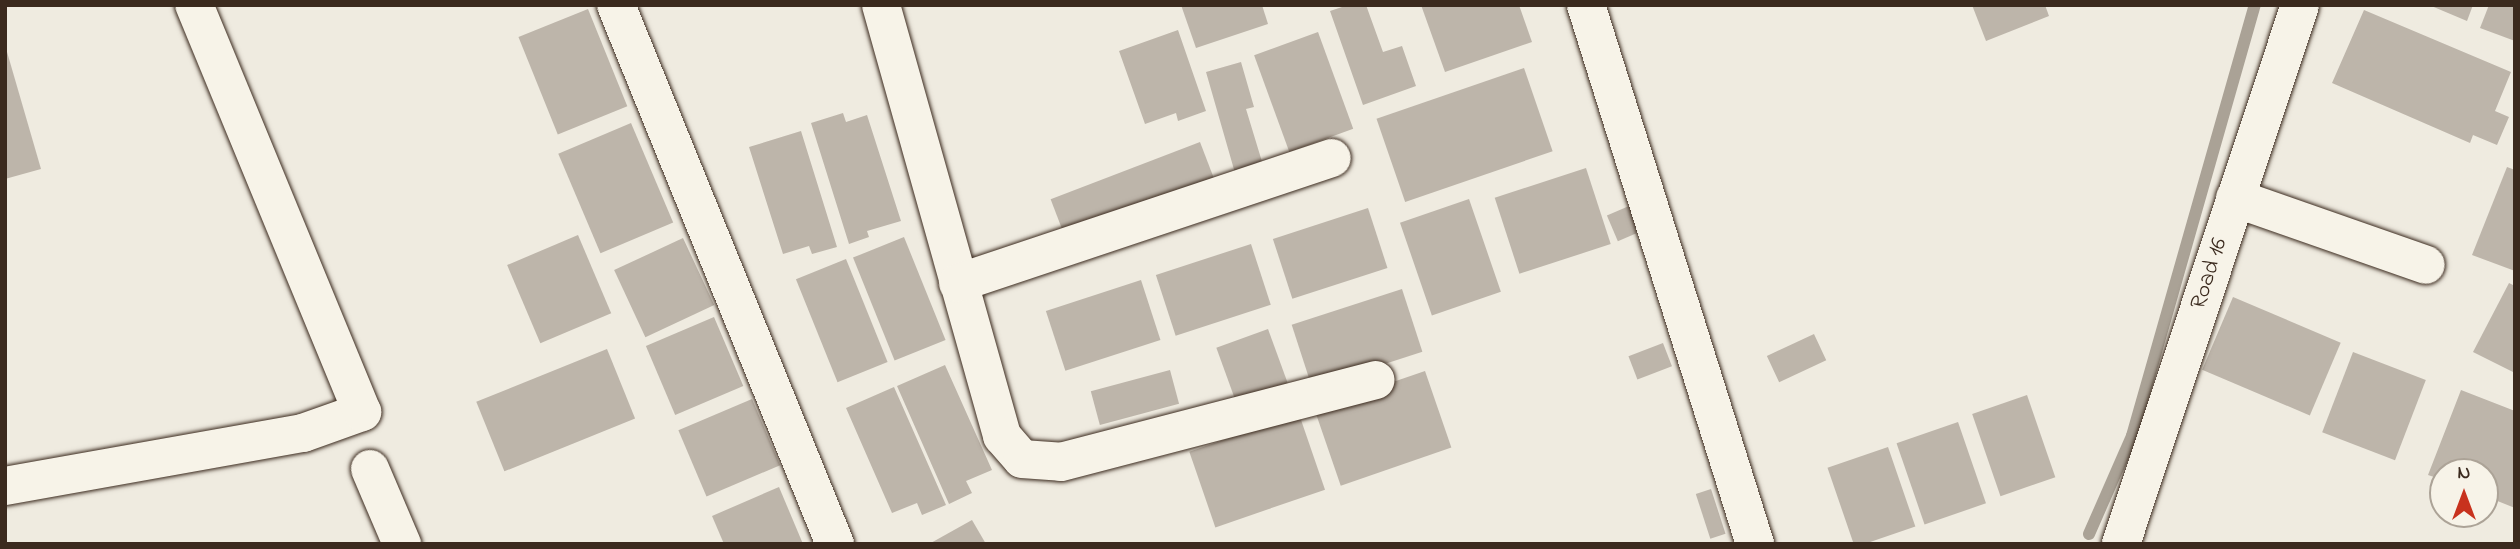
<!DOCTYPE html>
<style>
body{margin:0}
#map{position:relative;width:2520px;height:549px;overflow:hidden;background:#efebe0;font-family:"Indie Flower",sans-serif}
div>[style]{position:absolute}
.stream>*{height:12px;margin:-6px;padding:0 6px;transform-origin:6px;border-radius:6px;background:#aaa296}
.building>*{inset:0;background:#bdb5aa;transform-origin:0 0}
.roads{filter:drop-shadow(0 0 2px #3b2a1e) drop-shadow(0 0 2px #3b2a1e)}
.street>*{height:38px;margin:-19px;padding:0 19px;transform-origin:19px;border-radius:19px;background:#f7f3e8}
span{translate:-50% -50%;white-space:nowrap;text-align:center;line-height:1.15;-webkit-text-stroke:5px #f7f3e8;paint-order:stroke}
.street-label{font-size:23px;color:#3b2a1e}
.frame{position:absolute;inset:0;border:7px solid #3b2a1e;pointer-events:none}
.north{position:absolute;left:2429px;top:458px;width:70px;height:70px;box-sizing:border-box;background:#f7f3e8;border:2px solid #aca397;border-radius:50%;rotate:0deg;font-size:19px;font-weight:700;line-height:28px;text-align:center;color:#3b2a1e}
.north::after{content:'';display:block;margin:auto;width:24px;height:32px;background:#c8321e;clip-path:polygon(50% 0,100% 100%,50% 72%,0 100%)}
</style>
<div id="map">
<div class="stream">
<div style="left:2089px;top:534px;width:107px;rotate:-66.3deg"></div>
<div style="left:2132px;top:436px;width:448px;rotate:-74.1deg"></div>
</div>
<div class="building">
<div style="clip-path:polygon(1181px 5px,1262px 5px,1268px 24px,1196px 48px)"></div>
<div style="clip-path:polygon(1348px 5px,1366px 5px,1383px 52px,1402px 46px,1416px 86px,1363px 105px,1330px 11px)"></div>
<div style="clip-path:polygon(1421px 5px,1519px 5px,1532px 42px,1445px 72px)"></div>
<div style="clip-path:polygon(1972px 5px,2045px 5px,2049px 16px,1986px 41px)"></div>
<div style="clip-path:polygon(2429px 5px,2473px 5px,2467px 21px)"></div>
<div style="clip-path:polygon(2489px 5px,2515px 5px,2515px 41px,2480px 28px)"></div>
<div style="left:588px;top:9px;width:105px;height:75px;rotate:68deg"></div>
<div style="clip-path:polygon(2364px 10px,2511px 72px,2495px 111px,2509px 117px,2497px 145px,2473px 135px,2470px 143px,2332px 83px)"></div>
<div style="clip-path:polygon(1178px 30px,1206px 111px,1178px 121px,1176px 113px,1145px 124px,1119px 51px)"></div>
<div style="left:1318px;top:32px;width:103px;height:68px;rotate:70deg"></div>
<div style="clip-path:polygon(5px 45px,41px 169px,5px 179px)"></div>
<div style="clip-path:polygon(1241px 62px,1254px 107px,1246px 109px,1263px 165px,1235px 173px,1206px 72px)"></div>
<div style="left:1524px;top:68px;width:88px;height:156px;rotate:71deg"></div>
<div style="clip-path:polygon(843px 113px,846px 122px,867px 115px,901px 221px,867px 231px,869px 237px,849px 244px,811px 123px)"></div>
<div style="left:631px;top:123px;width:108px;height:79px;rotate:67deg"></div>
<div style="clip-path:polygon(801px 131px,837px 247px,812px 254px,809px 246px,783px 254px,749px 147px)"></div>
<div style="left:1200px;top:142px;width:39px;height:160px;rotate:69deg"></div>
<div style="clip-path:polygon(2507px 167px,2515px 170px,2515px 271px,2472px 255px)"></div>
<div style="left:1586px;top:168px;width:80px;height:96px;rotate:72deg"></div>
<div style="left:1469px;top:199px;width:98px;height:73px;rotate:71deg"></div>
<div style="left:1629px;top:206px;width:28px;height:24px;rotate:67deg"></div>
<div style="left:1368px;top:208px;width:63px;height:100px;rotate:72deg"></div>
<div style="left:578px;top:235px;width:85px;height:77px;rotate:67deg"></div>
<div style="left:904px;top:237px;width:111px;height:55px;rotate:68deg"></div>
<div style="left:683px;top:238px;width:74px;height:76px;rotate:65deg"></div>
<div style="left:1251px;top:244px;width:64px;height:100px;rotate:72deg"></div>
<div style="left:846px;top:259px;width:111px;height:54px;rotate:68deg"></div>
<div style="left:1141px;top:280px;width:63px;height:100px;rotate:72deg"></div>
<div style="clip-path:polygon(2509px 283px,2515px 286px,2515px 373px,2473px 352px)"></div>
<div style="left:1402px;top:289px;width:66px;height:116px;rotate:72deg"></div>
<div style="left:2233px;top:297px;width:117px;height:79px;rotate:23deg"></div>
<div style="left:714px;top:317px;width:75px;height:74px;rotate:67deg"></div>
<div style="left:1268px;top:329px;width:69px;height:55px;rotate:70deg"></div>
<div style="left:1814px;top:334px;width:29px;height:52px;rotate:65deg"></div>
<div style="left:1663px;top:343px;width:25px;height:37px;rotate:69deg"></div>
<div style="left:607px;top:349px;width:75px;height:141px;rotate:68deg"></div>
<div style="left:2353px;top:352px;width:78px;height:86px;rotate:21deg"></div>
<div style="clip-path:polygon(945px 365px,992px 470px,966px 481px,972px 493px,949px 504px,897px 386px)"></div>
<div style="left:1170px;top:370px;width:35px;height:82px;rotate:75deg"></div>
<div style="left:1425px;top:371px;width:81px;height:117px;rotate:71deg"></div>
<div style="clip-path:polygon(894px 387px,946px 505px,922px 515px,917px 503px,892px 513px,846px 408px)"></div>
<div style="clip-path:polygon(2461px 390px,2515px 411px,2515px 508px,2485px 496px,2485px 472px,2443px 472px,2443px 480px,2428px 475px)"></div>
<div style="left:2027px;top:395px;width:87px;height:58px;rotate:71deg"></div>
<div style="left:752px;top:399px;width:72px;height:80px;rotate:67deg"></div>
<div style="left:1299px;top:414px;width:80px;height:116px;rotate:71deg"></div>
<div style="left:1958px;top:422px;width:86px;height:65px;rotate:71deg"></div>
<div style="left:1888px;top:447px;width:84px;height:64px;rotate:71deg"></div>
<div style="clip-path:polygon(779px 487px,803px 544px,724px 544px,712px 516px)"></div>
<div style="left:1711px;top:489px;width:47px;height:16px;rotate:72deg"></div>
<div style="clip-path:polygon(972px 520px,986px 544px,929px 544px)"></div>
</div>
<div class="roads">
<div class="street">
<div style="left:616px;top:5px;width:582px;rotate:67.89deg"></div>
<div style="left:881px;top:5px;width:448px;rotate:74.3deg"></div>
<div style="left:1002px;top:436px;width:30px;rotate:49deg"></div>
<div style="left:1022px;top:459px;width:39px;rotate:4deg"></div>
<div style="left:1061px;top:462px;width:325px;rotate:-14.6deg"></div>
<div style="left:1586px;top:5px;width:565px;rotate:72.59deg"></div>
<div style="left:2235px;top:198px;width:202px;rotate:19.3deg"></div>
<div style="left:958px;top:283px;width:394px;rotate:-18.5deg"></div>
<div style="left:370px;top:469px;width:82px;rotate:66.9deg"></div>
<div style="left:5px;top:486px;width:303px;rotate:-10.1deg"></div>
<div style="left:303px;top:433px;width:63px;rotate:-19.6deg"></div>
<div style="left:362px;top:412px;width:440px;rotate:-112.4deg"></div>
<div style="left:2121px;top:544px;width:568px;rotate:-71.63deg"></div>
</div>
</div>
<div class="street-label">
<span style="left:2210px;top:274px;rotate:-72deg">Road 16</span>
</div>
<div class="frame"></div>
<div class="north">N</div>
</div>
